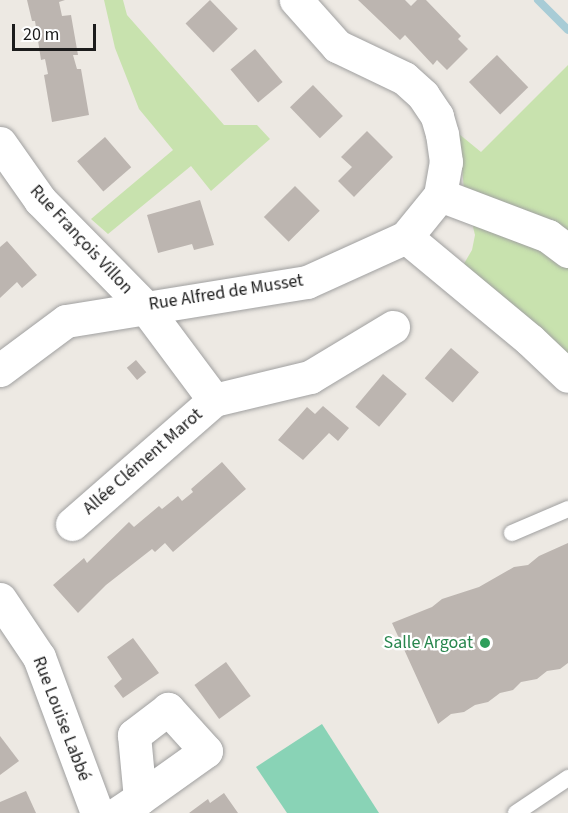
<!DOCTYPE html>
<meta charset="utf-8">
<style>
body{margin:0}
#map{position:relative;width:568px;height:813px;overflow:hidden;background:#ede9e3;font-family:"Source Sans 3",sans-serif}
div>[style]{position:absolute}
.grass>*{inset:0;background:#c8e2ae}
.pitch>*{inset:0;background:#89d3b6}
.stream>*{height:8px;margin:-4px;padding:0 4px;transform-origin:4px;border-radius:4px;background:#a8ccd6}
.building>*{inset:0;background:#bcb5b0;transform-origin:0 0}
.roads{filter:drop-shadow(0 0 2px #a0a0a0) drop-shadow(0 0 2px #a0a0a0)}
.lane>*{height:16px;margin:-8px;padding:0 8px;transform-origin:8px;border-radius:8px;background:#fff}
.street>*{height:33px;margin:-16.5px;padding:0 16.5px;transform-origin:16.5px;border-radius:16.5px;background:#fff}
.dots>*{width:16px;height:16px;translate:-50% -50%;box-sizing:border-box;border:3px solid #fff;border-radius:50%}
span{translate:-50% -50%;white-space:nowrap;text-align:center;line-height:1.15;-webkit-text-stroke:4.5px #fff;paint-order:stroke}
.street-label{font-size:18px;color:#1c1c1c}
.leisure-label{font-size:18px;color:#27864d}
.right{translate:-100% -50%;text-align:right}
.scale{position:absolute;left:12px;top:24px;width:84px;height:27px;box-sizing:border-box;border:3px solid #1c1c1c;border-top:0;padding-left:8px;font-size:18px;line-height:21px;white-space:nowrap;color:#1c1c1c;-webkit-text-stroke:4px #fff;paint-order:stroke}
</style>
<div id="map">
<div class="grass">
<div style="clip-path:polygon(104px 0,123px 0,127px 15px,224px 125px,257px 125px,270px 139px,211px 191px,191px 166px,108px 234px,91px 219px,173px 150px,139px 109px,115px 48px)"></div>
<div style="clip-path:polygon(568px 65px,568px 362px,462px 267px,472px 250px,475px 235px,464px 190px,459px 134px,481px 152px)"></div>
</div>
<div class="pitch">
<div style="clip-path:polygon(322px 724px,379px 813px,287px 813px,256px 767px)"></div>
</div>
<div class="stream">
<div style="left:538px;top:0;width:42px;rotate:45deg"></div>
</div>
<div class="building">
<div style="clip-path:polygon(27px 0,65px 0,59px 2px,62px 16px,71px 15px,78px 55px,73px 55px,77px 69px,81px 69px,89px 115px,52px 122px,44px 75px,48px 74px,45px 59px,41px 60px,35px 21px,32px 21px)"></div>
<div style="left:210px;top:0;width:40px;height:34px;rotate:46deg"></div>
<div style="clip-path:polygon(358px 0,405px 0,411px 6px,417px 0,426px 0,461px 36px,458px 39px,468px 49px,447px 70px,437px 60px,433px 65px,405px 35px,400px 40px)"></div>
<div style="left:255px;top:49px;width:43px;height:32px;rotate:50deg"></div>
<div style="left:497px;top:55px;width:45px;height:39px;rotate:46deg"></div>
<div style="left:313px;top:85px;width:43px;height:32px;rotate:46deg"></div>
<div style="clip-path:polygon(367px 131px,393px 157px,354px 197px,338px 181px,352px 167px,341px 157px)"></div>
<div style="left:105px;top:137px;width:40px;height:37px;rotate:49deg"></div>
<div style="left:295px;top:186px;width:35px;height:44px;rotate:45deg"></div>
<div style="clip-path:polygon(200px 200px,214px 245px,194px 250px,192px 244px,158px 253px,147px 215px)"></div>
<div style="clip-path:polygon(7px 241px,37px 275px,22px 288px,17px 282px,0 298px,0 247px)"></div>
<div style="left:451px;top:348px;width:37px;height:40px;rotate:41deg"></div>
<div style="left:136px;top:360px;width:16px;height:12px;rotate:50deg"></div>
<div style="left:383px;top:374px;width:31px;height:43px;rotate:40deg"></div>
<div style="clip-path:polygon(323px 406px,349px 428px,338px 441px,329px 433px,303px 460px,278px 440px,307px 407px,315px 414px)"></div>
<div style="clip-path:polygon(222px 462px,246px 489px,173px 552px,165px 543px,155px 552px,152px 549px,106px 585px,78px 613px,53px 585px,84px 558px,87px 563px,129px 522px,134px 527px,159px 506px,162px 509px,178px 496px,182px 501px,193px 492px,191px 489px)"></div>
<div style="clip-path:polygon(568px 543px,568px 663px,560px 669px,547px 671px,537px 679px,521px 682px,513px 690px,500px 693px,488px 702px,475px 705px,464px 712px,451px 714px,438px 724px,392px 623px,432px 607px,442px 599px,479px 587px,514px 567px,528px 565px,539px 556px)"></div>
<div style="clip-path:polygon(133px 638px,159px 673px,123px 698px,114px 686px,122px 679px,107px 657px)"></div>
<div style="left:226px;top:662px;width:42px;height:39px;rotate:54deg"></div>
<div style="clip-path:polygon(0 736px,19px 761px,0 775px)"></div>
<div style="clip-path:polygon(26px 791px,36px 813px,0 813px,0 802px)"></div>
<div style="clip-path:polygon(224px 793px,238px 813px,189px 813px,208px 799px,210px 803px)"></div>
</div>
<div class="roads">
<div class="lane">
<div style="left:512px;top:533px;width:61px;rotate:-23.2deg"></div>
<div style="left:516px;top:813px;width:63px;rotate:-33.9deg"></div>
</div>
<div class="street">
<div style="left:0;top:143px;width:70px;rotate:54.9deg"></div>
<div style="left:40px;top:200px;width:148px;rotate:45.5deg"></div>
<div style="left:144px;top:306px;width:117px;rotate:53.3deg"></div>
<div style="left:214px;top:400px;width:99px;rotate:-13.5deg"></div>
<div style="left:310px;top:377px;width:97px;rotate:-31.1deg"></div>
<div style="left:440px;top:195px;width:116px;rotate:20.8deg"></div>
<div style="left:548px;top:236px;width:25px;rotate:37deg"></div>
<div style="left:406px;top:237px;width:161px;rotate:39.7deg"></div>
<div style="left:530px;top:340px;width:52px;rotate:43.5deg"></div>
<div style="left:0;top:370px;width:82px;rotate:-36.6deg"></div>
<div style="left:66px;top:321px;width:244px;rotate:-9.2deg"></div>
<div style="left:307px;top:282px;width:109px;rotate:-24.4deg"></div>
<div style="left:406px;top:237px;width:54px;rotate:-51deg"></div>
<div style="left:440px;top:195px;width:34px;rotate:-80deg"></div>
<div style="left:446px;top:162px;width:28px;rotate:-98deg"></div>
<div style="left:442px;top:134px;width:19px;rotate:-106deg"></div>
<div style="left:437px;top:116px;width:25px;rotate:-124deg"></div>
<div style="left:423px;top:95px;width:25px;rotate:-138deg"></div>
<div style="left:404px;top:78px;width:74px;rotate:-154.5deg"></div>
<div style="left:337px;top:46px;width:62px;rotate:-131.7deg"></div>
<div style="left:72px;top:524px;width:189px;rotate:-41.1deg"></div>
<div style="left:0;top:599px;width:70px;rotate:56.1deg"></div>
<div style="left:39px;top:657px;width:166px;rotate:69.6deg"></div>
<div style="left:118px;top:813px;width:27px;rotate:-34deg"></div>
<div style="left:140px;top:798px;width:81px;rotate:-35.5deg"></div>
<div style="left:206px;top:751px;width:57px;rotate:-132.1deg"></div>
<div style="left:168px;top:709px;width:43px;rotate:142.6deg"></div>
<div style="left:134px;top:735px;width:63px;rotate:84.6deg"></div>
</div>
</div>
<div class="dots">
<div style="left:485px;top:643px;background:#2e9e5b"></div>
</div>
<div class="street-label">
<span style="left:81px;top:240px;rotate:47deg">Rue François Villon</span>
<span style="left:226px;top:293px;rotate:-9deg">Rue Alfred de Musset</span>
<span style="left:143px;top:462px;rotate:-41deg">Allée Clément Marot</span>
<span style="left:61px;top:719px;rotate:69deg">Rue Louise Labbé</span>
</div>
<div class="leisure-label">
<span class="right" style="left:473px;top:643px">Salle Argoat</span>
</div>
<div class="scale">20 m</div>
</div>
